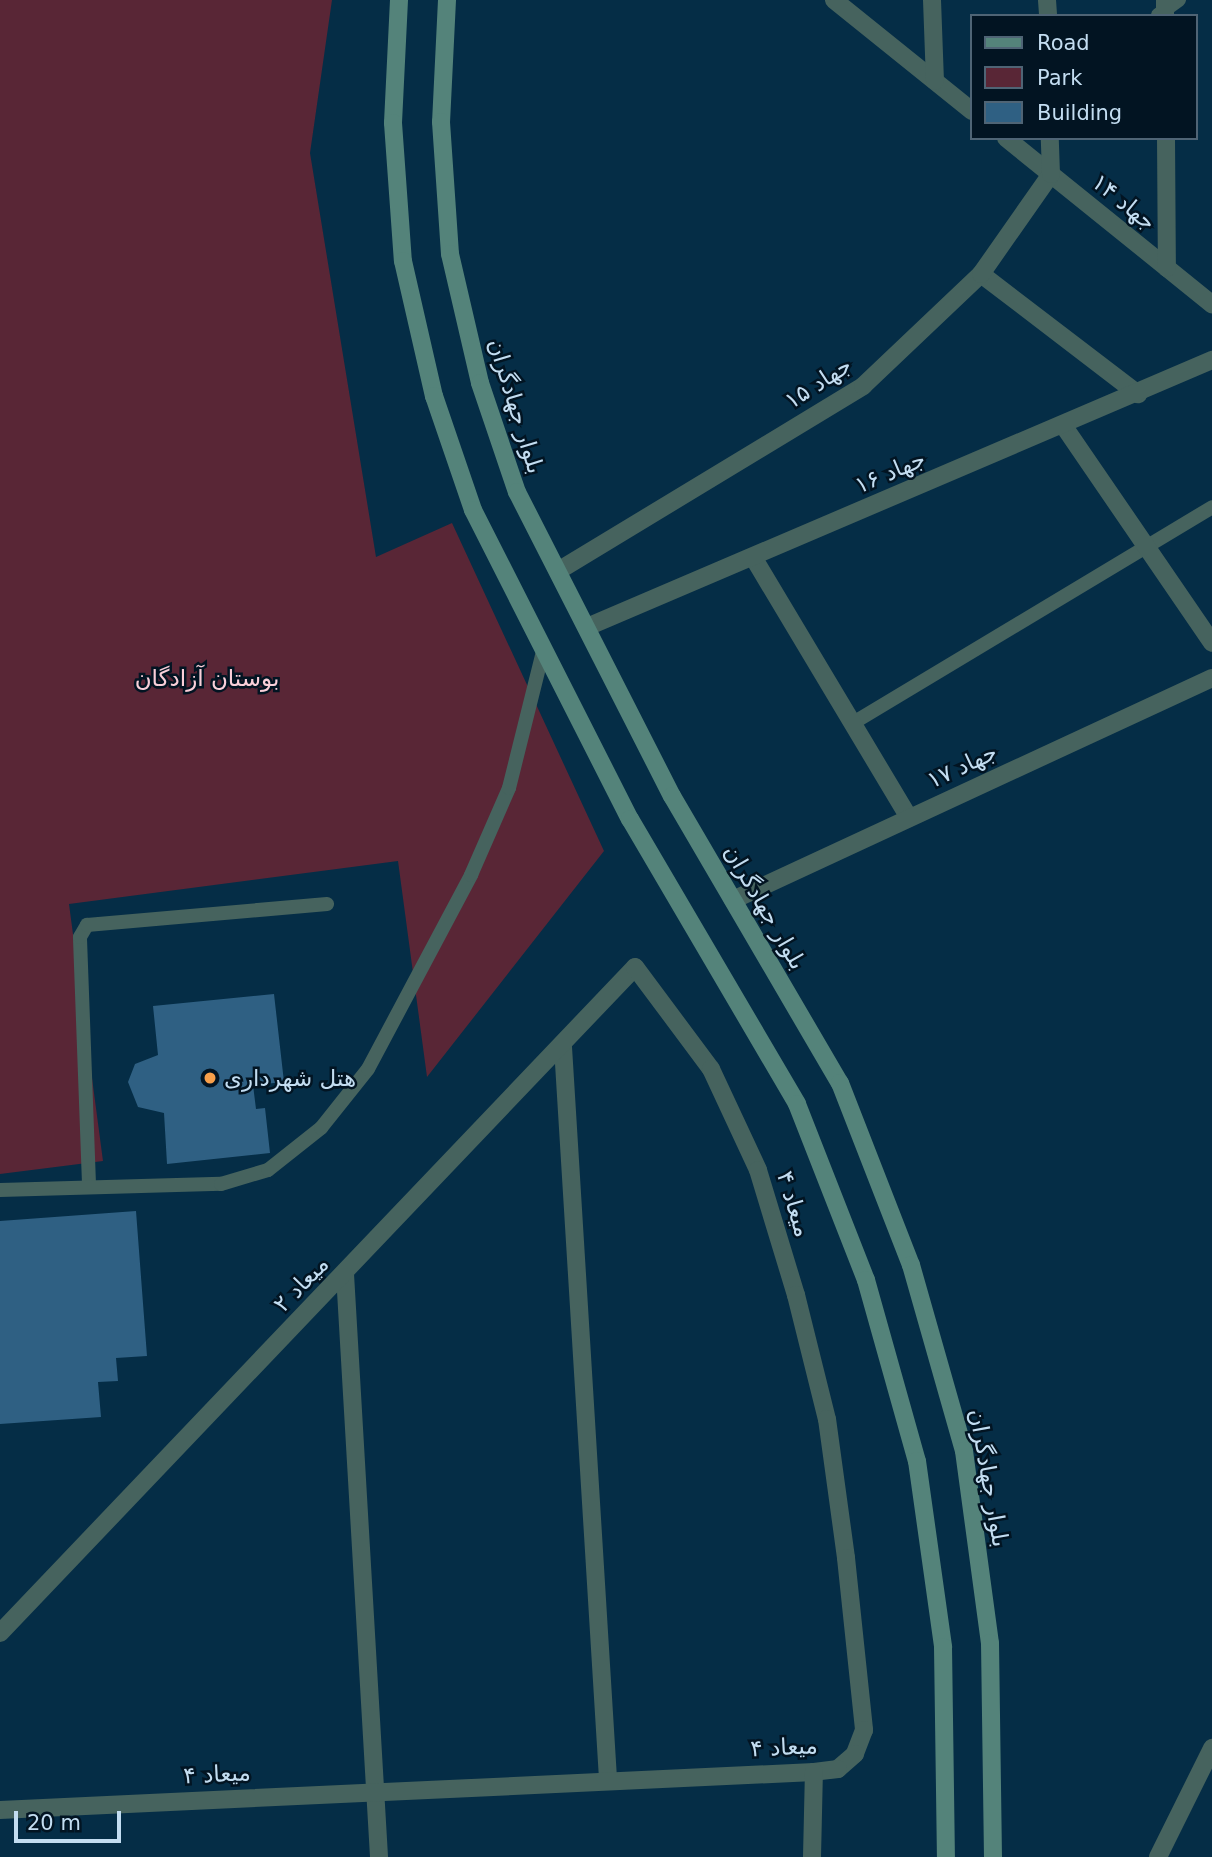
<!DOCTYPE html>
<meta charset="utf-8">
<style>
body{margin:0}
#map{position:relative;width:1212px;height:1857px;overflow:hidden;background:#052d46;font-family:"DejaVu Sans","Noto Sans Arabic",sans-serif}
div>[style]{position:absolute}
.green>*{inset:0;background:#592636}
.building>*{inset:0;background:#2f6083}
.service>*{height:14px;margin:-7px;padding:0 7px;transform-origin:7px;border-radius:7px;background:#46635e}
.minor>*{height:18px;margin:-9px;padding:0 9px;transform-origin:9px;border-radius:9px;background:#46635e}
.secondary>*{height:18px;margin:-9px;padding:0 9px;transform-origin:9px;border-radius:9px;background:#54837a}
.dots>*{width:19px;height:19px;translate:-50% -50%;box-sizing:border-box;border:4px solid #021422;border-radius:50%}
span{translate:-50% -50%;white-space:nowrap;text-align:center;line-height:1.15;-webkit-text-stroke:5px #021422;paint-order:stroke}
.street-label{font-size:23px;color:#c3ddf1}
.park-label{font-size:23px;color:#facfd9}
.poi-label{font-size:23px;color:#c3ddf1}
.left{translate:0 -50%;text-align:left}
.legend{position:absolute;left:970px;top:14px;width:228px;height:126px;box-sizing:border-box;background:#021422;border:2px solid #4f6475;margin:0;padding:9px 12px;list-style:none;font-size:21px;color:#c3ddf1}
.legend li{display:flex;align-items:center;gap:14px;height:35px}
.legend b{width:35px;border:2px solid #4f6475}
.scale{position:absolute;left:14px;top:1811px;width:107px;height:32px;box-sizing:border-box;border:4px solid #c3ddf1;border-top:0;padding-left:9px;font-size:21px;line-height:24px;white-space:nowrap;color:#c3ddf1;-webkit-text-stroke:5px #021422;paint-order:stroke}
</style>
<div id="map">
<div class="green">
<div style="clip-path:polygon(0 0,332px 0,310px 153px,376px 557px,452px 523px,604px 851px,427px 1077px,398px 861px,69px 904px,103px 1161px,0 1174px)"></div>
</div>
<div class="building">
<div style="clip-path:polygon(274px 994px,284px 1082px,253px 1085px,256px 1109px,265px 1108px,270px 1153px,167px 1164px,164px 1113px,138px 1107px,128px 1082px,135px 1064px,158px 1055px,153px 1006px)"></div>
<div style="clip-path:polygon(136px 1211px,147px 1356px,116px 1358px,118px 1381px,98px 1382px,101px 1417px,0 1424px,0 1221px)"></div>
</div>
<div class="service">
<div style="left:1158px;top:15px;width:26px;rotate:-36deg"></div>
<div style="left:853px;top:723px;width:419px;rotate:-31deg"></div>
<div style="left:89px;top:1184px;width:247px;rotate:-92.1deg"></div>
<div style="left:80px;top:937px;width:14px;rotate:-60deg"></div>
<div style="left:87px;top:925px;width:241px;rotate:-5deg"></div>
<div style="left:0;top:1190px;width:221px;rotate:-1.6deg"></div>
<div style="left:221px;top:1184px;width:49px;rotate:-16.6deg"></div>
<div style="left:268px;top:1170px;width:68px;rotate:-38.4deg"></div>
<div style="left:321px;top:1128px;width:75px;rotate:-51.5deg"></div>
<div style="left:368px;top:1069px;width:220px;rotate:-62deg"></div>
<div style="left:471px;top:875px;width:95px;rotate:-66.4deg"></div>
<div style="left:509px;top:788px;width:144px;rotate:-76deg"></div>
</div>
<div class="minor">
<div style="left:834px;top:0;width:177px;rotate:38.8deg"></div>
<div style="left:932px;top:0;width:81px;rotate:87.9deg"></div>
<div style="left:1047px;top:0;width:16px;rotate:86deg"></div>
<div style="left:1165px;top:0;width:16px;rotate:90deg"></div>
<div style="left:1006px;top:138px;width:265px;rotate:38.9deg"></div>
<div style="left:1166px;top:138px;width:130px;rotate:89.6deg"></div>
<div style="left:981px;top:274px;width:198px;rotate:37.4deg"></div>
<div style="left:1063px;top:425px;width:264px;rotate:55.6deg"></div>
<div style="left:753px;top:557px;width:304px;rotate:59.1deg"></div>
<div style="left:558px;top:571px;width:357px;rotate:-31.2deg"></div>
<div style="left:863px;top:386px;width:163px;rotate:-43.5deg"></div>
<div style="left:981px;top:274px;width:122px;rotate:-55deg"></div>
<div style="left:1051px;top:174px;width:36px;rotate:-92deg"></div>
<div style="left:587px;top:627px;width:680px;rotate:-23.13deg"></div>
<div style="left:733px;top:900px;width:528px;rotate:-24.87deg"></div>
<div style="left:563px;top:1047px;width:732px;rotate:86.48deg"></div>
<div style="left:345px;top:1274px;width:584px;rotate:86.66deg"></div>
<div style="left:0;top:1633px;width:920px;rotate:-46.36deg"></div>
<div style="left:635px;top:967px;width:127px;rotate:53.3deg"></div>
<div style="left:711px;top:1069px;width:111px;rotate:65deg"></div>
<div style="left:758px;top:1170px;width:131px;rotate:73.1deg"></div>
<div style="left:796px;top:1295px;width:128px;rotate:76deg"></div>
<div style="left:827px;top:1419px;width:140px;rotate:82.2deg"></div>
<div style="left:846px;top:1558px;width:173px;rotate:84deg"></div>
<div style="left:864px;top:1730px;width:26px;rotate:111deg"></div>
<div style="left:855px;top:1754px;width:23px;rotate:139deg"></div>
<div style="left:838px;top:1769px;width:24px;rotate:173deg"></div>
<div style="left:814px;top:1772px;width:815px;rotate:177.33deg"></div>
<div style="left:812px;top:1857px;width:85px;rotate:-88.7deg"></div>
<div style="left:1158px;top:1857px;width:122px;rotate:-63.6deg"></div>
</div>
<div class="secondary">
<div style="left:399px;top:0;width:123px;rotate:92.8deg"></div>
<div style="left:393px;top:123px;width:138px;rotate:85.9deg"></div>
<div style="left:403px;top:261px;width:139px;rotate:77.1deg"></div>
<div style="left:434px;top:396px;width:120px;rotate:71.1deg"></div>
<div style="left:473px;top:510px;width:347px;rotate:63.1deg"></div>
<div style="left:630px;top:819px;width:330px;rotate:59.6deg"></div>
<div style="left:797px;top:1104px;width:189px;rotate:68.6deg"></div>
<div style="left:866px;top:1280px;width:188px;rotate:74.3deg"></div>
<div style="left:917px;top:1461px;width:188px;rotate:82deg"></div>
<div style="left:943px;top:1647px;width:210px;rotate:89.2deg"></div>
<div style="left:447px;top:0;width:122px;rotate:92.8deg"></div>
<div style="left:441px;top:122px;width:132px;rotate:86.1deg"></div>
<div style="left:450px;top:254px;width:132px;rotate:76.9deg"></div>
<div style="left:480px;top:383px;width:115px;rotate:71.3deg"></div>
<div style="left:517px;top:492px;width:341px;rotate:63deg"></div>
<div style="left:672px;top:796px;width:333px;rotate:59.7deg"></div>
<div style="left:840px;top:1083px;width:195px;rotate:68.7deg"></div>
<div style="left:911px;top:1265px;width:193px;rotate:74.1deg"></div>
<div style="left:964px;top:1451px;width:194px;rotate:82.3deg"></div>
<div style="left:990px;top:1643px;width:214px;rotate:89.2deg"></div>
</div>
<div class="dots">
<div style="left:210px;top:1078px;background:#f8a04b"></div>
</div>
<div class="street-label">
<span style="left:1124px;top:202px;rotate:39deg">جهاد ۱۴</span>
<span style="left:818px;top:383px;rotate:-33deg">جهاد ۱۵</span>
<span style="left:516px;top:406px;rotate:73deg">بلوار جهادگران</span>
<span style="left:890px;top:472px;rotate:-23deg">جهاد ۱۶</span>
<span style="left:962px;top:766px;rotate:-25deg">جهاد ۱۷</span>
<span style="left:765px;top:907px;rotate:60deg">بلوار جهادگران</span>
<span style="left:794px;top:1204px;rotate:73deg">میعاد ۴</span>
<span style="left:301px;top:1284px;rotate:-46deg">میعاد ۲</span>
<span style="left:989px;top:1478px;rotate:80deg">بلوار جهادگران</span>
<span style="left:784px;top:1747px;rotate:-3deg">میعاد ۴</span>
<span style="left:217px;top:1774px;rotate:-3deg">میعاد ۴</span>
</div>
<div class="park-label">
<span style="left:207px;top:678px">بوستان آزادگان</span>
</div>
<div class="poi-label">
<span class="left" style="left:224px;top:1078px">هتل شهرداری</span>
</div>
<ul class="legend">
<li><b style="height:9px;background:#54837a"></b>Road</li>
<li><b style="height:19px;background:#592636"></b>Park</li>
<li><b style="height:19px;background:#2f6083"></b>Building</li>
</ul>
<div class="scale">20 m</div>
</div>
